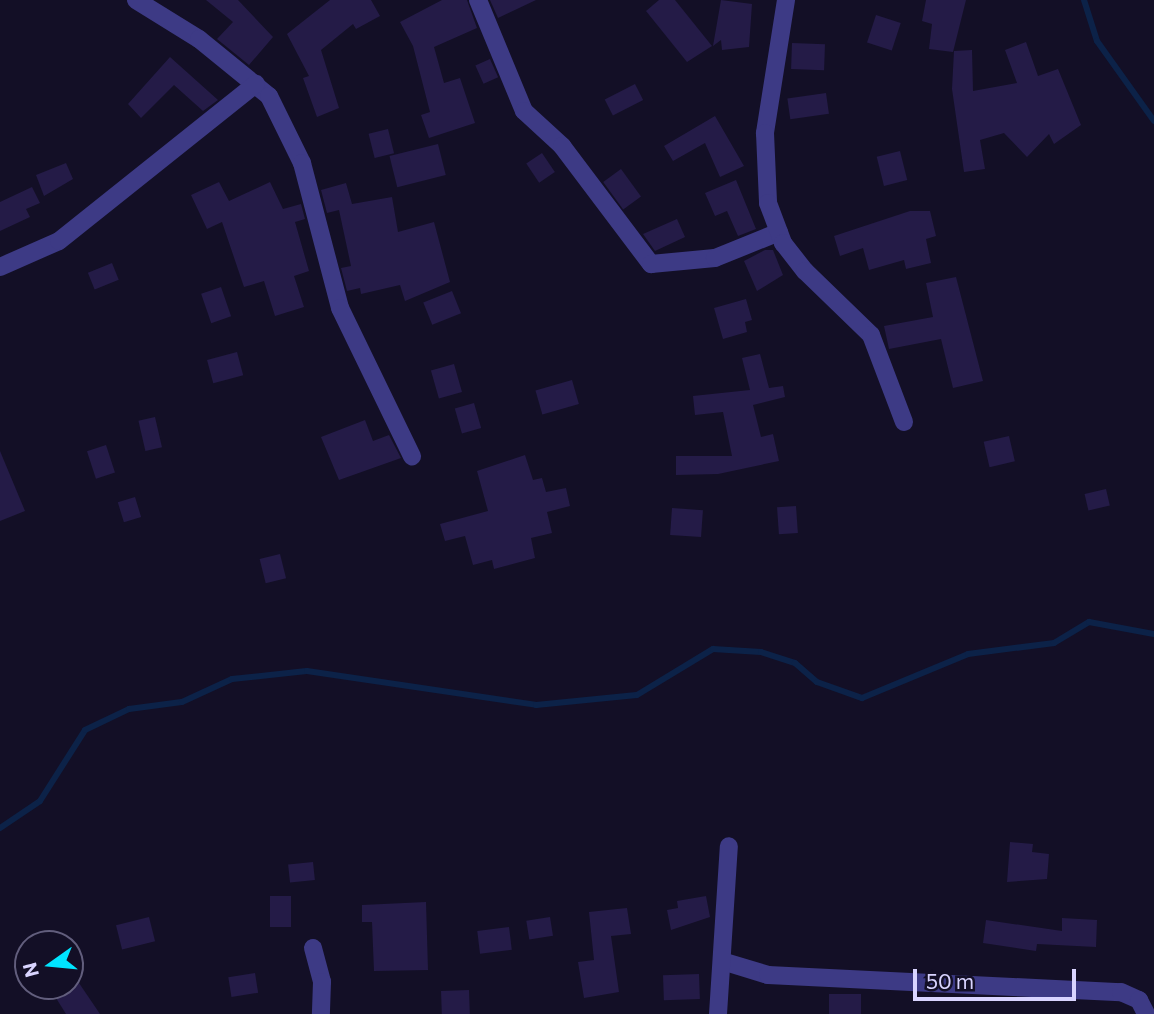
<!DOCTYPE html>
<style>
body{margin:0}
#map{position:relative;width:1154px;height:1014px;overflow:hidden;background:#130f26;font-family:Commissioner,sans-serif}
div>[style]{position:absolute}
.stream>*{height:6px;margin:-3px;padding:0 3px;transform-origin:3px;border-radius:3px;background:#0c2248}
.building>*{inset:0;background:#241b47;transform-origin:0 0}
.street>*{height:18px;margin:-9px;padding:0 9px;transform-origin:9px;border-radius:9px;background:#3d3a85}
span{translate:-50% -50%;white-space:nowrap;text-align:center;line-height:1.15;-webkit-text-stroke:5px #130f26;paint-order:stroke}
.north{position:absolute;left:14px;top:930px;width:70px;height:70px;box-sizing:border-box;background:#130f26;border:2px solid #625e7d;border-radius:50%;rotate:255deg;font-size:19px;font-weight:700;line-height:28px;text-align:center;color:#d9d4ff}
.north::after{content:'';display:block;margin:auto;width:24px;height:32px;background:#00e5ff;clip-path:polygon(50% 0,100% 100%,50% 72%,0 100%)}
.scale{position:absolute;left:913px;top:969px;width:163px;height:32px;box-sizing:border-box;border:4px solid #d9d4ff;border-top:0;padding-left:9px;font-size:21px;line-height:24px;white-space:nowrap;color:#d9d4ff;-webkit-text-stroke:5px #130f26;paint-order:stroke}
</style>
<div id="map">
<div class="stream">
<div style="left:1084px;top:0;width:43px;rotate:72.4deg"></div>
<div style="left:1097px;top:41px;width:98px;rotate:54.5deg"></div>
<div style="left:0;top:828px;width:48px;rotate:-34deg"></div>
<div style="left:40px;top:801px;width:84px;rotate:-57.6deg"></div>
<div style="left:85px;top:730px;width:49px;rotate:-25.5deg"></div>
<div style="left:129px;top:709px;width:53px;rotate:-7.5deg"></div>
<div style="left:182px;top:702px;width:55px;rotate:-24.7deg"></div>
<div style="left:232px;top:679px;width:75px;rotate:-6.1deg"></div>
<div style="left:307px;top:671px;width:232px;rotate:8.4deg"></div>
<div style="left:536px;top:705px;width:101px;rotate:-5.7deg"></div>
<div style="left:637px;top:695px;width:89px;rotate:-31.2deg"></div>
<div style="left:713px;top:649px;width:48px;rotate:3.6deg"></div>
<div style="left:761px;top:652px;width:36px;rotate:18deg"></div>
<div style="left:795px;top:663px;width:29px;rotate:41deg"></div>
<div style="left:817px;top:682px;width:48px;rotate:19.6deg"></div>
<div style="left:862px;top:698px;width:115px;rotate:-22.5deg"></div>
<div style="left:968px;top:654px;width:87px;rotate:-7.3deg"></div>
<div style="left:1054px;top:643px;width:41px;rotate:-31deg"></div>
<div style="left:1089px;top:622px;width:66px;rotate:10.5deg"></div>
</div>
<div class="building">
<div style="clip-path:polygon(206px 0,238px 0,273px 37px,249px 65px,217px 39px,233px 22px)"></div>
<div style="clip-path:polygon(330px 0,371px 0,380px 16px,356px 29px,353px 24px,321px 50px,339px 108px,317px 117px,303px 78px,309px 76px,287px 34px)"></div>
<div style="clip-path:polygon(442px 0,467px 0,477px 28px,434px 47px,444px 83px,460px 78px,475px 123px,429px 138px,421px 115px,430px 112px,413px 46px,400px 22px)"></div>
<div style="clip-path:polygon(490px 0,536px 0,498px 18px)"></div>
<div style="clip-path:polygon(659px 0,675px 0,712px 46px,687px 62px,646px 11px)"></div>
<div style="clip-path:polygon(721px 0,752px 4px,749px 47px,722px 50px,721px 40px,713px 46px)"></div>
<div style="clip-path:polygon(926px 0,966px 0,953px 52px,929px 49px,932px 24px,922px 21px)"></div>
<div style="left:876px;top:15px;width:26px;height:29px;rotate:18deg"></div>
<div style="clip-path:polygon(1026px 42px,1038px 76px,1058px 69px,1081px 125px,1054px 144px,1049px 134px,1027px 157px,1004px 133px,980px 140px,985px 169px,964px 172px,952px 89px,954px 51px,972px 50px,973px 91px,1017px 83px,1005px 50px)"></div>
<div style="left:792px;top:43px;width:33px;height:26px;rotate:2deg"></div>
<div style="clip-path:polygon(170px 57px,218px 100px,203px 111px,174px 85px,141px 118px,128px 104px)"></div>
<div style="left:490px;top:59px;width:20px;height:16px;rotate:66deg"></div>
<div style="left:635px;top:84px;width:18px;height:34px;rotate:63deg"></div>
<div style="left:826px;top:93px;width:21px;height:39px;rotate:82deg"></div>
<div style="clip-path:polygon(715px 116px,744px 166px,720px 177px,705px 143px,673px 161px,664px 146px)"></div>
<div style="left:388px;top:129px;width:25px;height:20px;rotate:76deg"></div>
<div style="left:438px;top:144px;width:32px;height:50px;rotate:76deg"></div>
<div style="left:900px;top:151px;width:30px;height:24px;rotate:76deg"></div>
<div style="left:542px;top:153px;width:23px;height:19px;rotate:56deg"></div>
<div style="clip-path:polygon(66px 163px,73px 179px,44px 196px,36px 175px)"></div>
<div style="left:621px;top:169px;width:34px;height:22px;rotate:54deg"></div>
<div style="clip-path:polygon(736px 180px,756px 229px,738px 236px,727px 211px,715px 216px,705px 193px)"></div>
<div style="clip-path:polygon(219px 182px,229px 201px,270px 182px,283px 209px,301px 204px,305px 219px,295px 222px,309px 271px,294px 276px,304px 307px,275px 316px,264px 281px,244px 287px,222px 222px,207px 229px,191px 195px)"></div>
<div style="clip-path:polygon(346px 183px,352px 204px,392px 197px,398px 232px,434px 222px,450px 282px,405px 301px,400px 285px,361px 294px,360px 288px,347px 291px,341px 268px,351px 266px,339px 210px,327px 213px,321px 190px)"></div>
<div style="clip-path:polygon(32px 187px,40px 203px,26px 209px,30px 217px,0 231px,0 202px)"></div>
<div style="clip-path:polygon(910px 211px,930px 211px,936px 236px,926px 239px,931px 263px,906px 269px,904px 260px,869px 270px,863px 248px,840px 256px,834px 236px)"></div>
<div style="clip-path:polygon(677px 219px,685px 237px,655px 251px,643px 234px)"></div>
<div style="clip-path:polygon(765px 250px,773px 250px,783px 275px,757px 291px,744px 261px)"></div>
<div style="left:112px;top:263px;width:18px;height:26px;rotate:68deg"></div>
<div style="clip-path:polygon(956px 277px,983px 381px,953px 388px,941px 339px,889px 349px,884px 326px,933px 317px,926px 283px)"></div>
<div style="left:221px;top:287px;width:31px;height:21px;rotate:71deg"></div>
<div style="left:452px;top:291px;width:24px;height:31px;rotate:68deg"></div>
<div style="clip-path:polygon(746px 299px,752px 320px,745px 322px,747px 332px,723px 339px,714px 308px)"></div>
<div style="left:237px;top:352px;width:24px;height:31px;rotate:75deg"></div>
<div style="clip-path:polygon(760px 354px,769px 388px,783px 386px,785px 397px,753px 405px,761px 437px,773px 434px,779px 461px,718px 474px,676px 475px,676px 456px,732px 456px,723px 412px,695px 415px,693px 396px,750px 390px,742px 358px)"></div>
<div style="left:454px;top:364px;width:29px;height:24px;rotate:74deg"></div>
<div style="left:572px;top:380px;width:25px;height:38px;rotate:74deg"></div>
<div style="left:474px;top:403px;width:26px;height:20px;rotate:74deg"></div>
<div style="left:155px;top:417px;width:31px;height:17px;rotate:77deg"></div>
<div style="clip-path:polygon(365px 420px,373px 441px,389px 435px,401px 458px,339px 480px,321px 437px)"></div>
<div style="left:1009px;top:436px;width:26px;height:26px;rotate:77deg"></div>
<div style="left:106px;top:445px;width:29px;height:20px;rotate:72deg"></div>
<div style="clip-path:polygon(0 451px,25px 511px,0 521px)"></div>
<div style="clip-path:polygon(525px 455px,533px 480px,542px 478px,546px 492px,566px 488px,570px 506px,547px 512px,552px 533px,531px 538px,535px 558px,494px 569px,492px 560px,473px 565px,465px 536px,445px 541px,440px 524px,488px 511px,477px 471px)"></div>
<div style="left:1106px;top:489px;width:17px;height:22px;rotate:77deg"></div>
<div style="left:135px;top:497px;width:21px;height:18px;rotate:73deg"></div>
<div style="left:796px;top:506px;width:27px;height:19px;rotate:86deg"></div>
<div style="left:672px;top:508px;width:31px;height:27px;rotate:4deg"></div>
<div style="left:280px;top:554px;width:25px;height:21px;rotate:76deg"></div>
<div style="clip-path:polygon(1010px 842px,1033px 844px,1032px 852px,1049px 854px,1047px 879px,1007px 882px)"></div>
<div style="left:313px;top:862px;width:18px;height:25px;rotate:84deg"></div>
<div style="left:270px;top:896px;width:21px;height:31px"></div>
<div style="clip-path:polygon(706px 896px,710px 917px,671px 930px,667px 910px,678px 908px,677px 901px)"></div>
<div style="clip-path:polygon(426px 902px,428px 970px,374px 971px,372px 922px,362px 922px,362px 905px)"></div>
<div style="clip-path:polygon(627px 908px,631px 934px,611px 936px,619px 992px,584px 998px,578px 962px,594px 960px,589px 912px)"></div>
<div style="left:149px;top:917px;width:25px;height:34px;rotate:76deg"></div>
<div style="left:550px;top:917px;width:19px;height:24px;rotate:81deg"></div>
<div style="clip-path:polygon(1062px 918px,1097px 920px,1096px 947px,1037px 944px,1036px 951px,983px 943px,986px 920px,1062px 931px)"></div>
<div style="left:509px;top:927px;width:23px;height:32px;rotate:83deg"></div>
<div style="left:255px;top:973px;width:20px;height:27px;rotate:81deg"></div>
<div style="left:699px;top:974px;width:25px;height:36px;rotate:88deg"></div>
<div style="clip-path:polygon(79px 983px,100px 1014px,66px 1014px,56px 998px)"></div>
<div style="left:469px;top:990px;width:24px;height:28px;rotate:88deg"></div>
<div style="left:829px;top:994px;width:32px;height:20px"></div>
</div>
<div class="street">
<div style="left:136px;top:0;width:74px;rotate:31.8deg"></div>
<div style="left:199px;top:39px;width:90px;rotate:39.2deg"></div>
<div style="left:269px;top:96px;width:75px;rotate:63.8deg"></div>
<div style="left:302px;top:163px;width:150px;rotate:75.3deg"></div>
<div style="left:340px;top:308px;width:165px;rotate:64.1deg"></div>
<div style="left:478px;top:0;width:120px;rotate:67.5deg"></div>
<div style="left:524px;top:111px;width:52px;rotate:42.6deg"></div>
<div style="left:562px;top:146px;width:148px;rotate:53deg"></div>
<div style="left:651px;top:264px;width:64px;rotate:-5.4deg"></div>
<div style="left:715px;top:258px;width:69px;rotate:-22.1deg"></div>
<div style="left:786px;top:0;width:135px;rotate:99deg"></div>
<div style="left:765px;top:133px;width:70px;rotate:87.5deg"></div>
<div style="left:768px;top:203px;width:43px;rotate:69.4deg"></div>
<div style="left:783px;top:243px;width:36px;rotate:52deg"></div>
<div style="left:805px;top:271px;width:92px;rotate:44.1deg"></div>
<div style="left:871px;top:335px;width:93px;rotate:69.2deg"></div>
<div style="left:0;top:267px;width:64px;rotate:-23.8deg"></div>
<div style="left:59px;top:241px;width:252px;rotate:-38.6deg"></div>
<div style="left:313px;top:948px;width:35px;rotate:75deg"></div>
<div style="left:322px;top:982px;width:32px;rotate:92deg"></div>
<div style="left:722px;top:961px;width:48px;rotate:16.9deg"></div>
<div style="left:768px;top:975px;width:353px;rotate:2.8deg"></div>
<div style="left:1121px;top:992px;width:20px;rotate:24deg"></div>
<div style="left:1139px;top:1000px;width:16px;rotate:63deg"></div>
<div style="left:718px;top:1014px;width:168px;rotate:-86.3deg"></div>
</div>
<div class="north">N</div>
<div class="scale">50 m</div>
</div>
